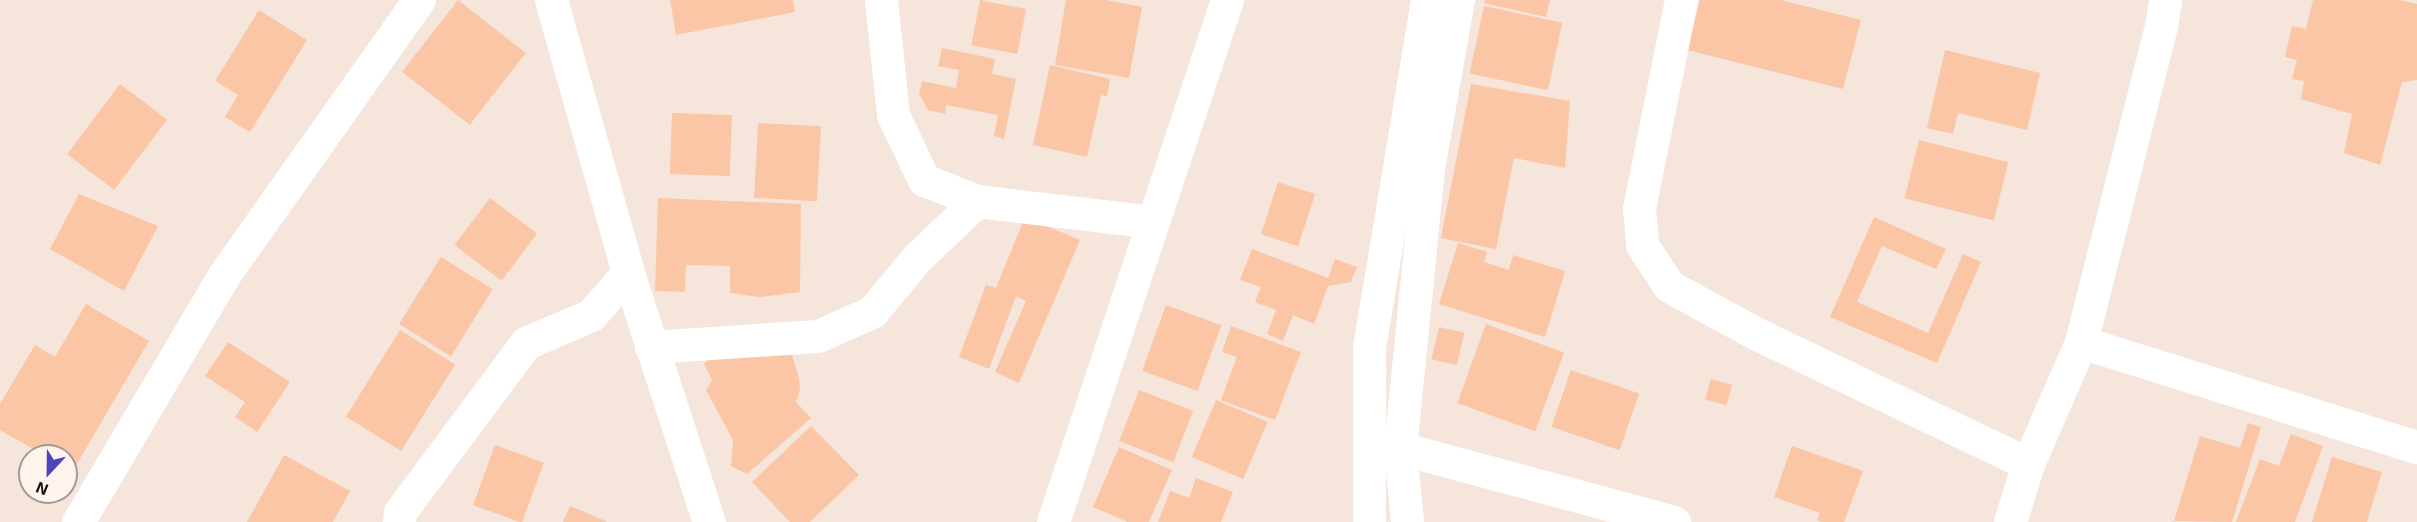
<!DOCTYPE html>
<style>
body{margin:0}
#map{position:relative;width:2417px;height:522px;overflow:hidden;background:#f6e5da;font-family:"Exo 2",sans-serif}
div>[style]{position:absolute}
.building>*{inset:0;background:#fbc6a6;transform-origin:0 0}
.minor>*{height:33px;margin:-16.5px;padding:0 16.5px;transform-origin:16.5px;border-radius:16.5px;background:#fff}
.tertiary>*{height:33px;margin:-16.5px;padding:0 16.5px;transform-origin:16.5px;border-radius:16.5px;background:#fff}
span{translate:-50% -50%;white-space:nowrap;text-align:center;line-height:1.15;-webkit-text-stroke:4.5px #fef4ed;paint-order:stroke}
.north{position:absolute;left:18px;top:444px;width:60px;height:60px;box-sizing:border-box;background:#fef4ed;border:2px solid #a29a94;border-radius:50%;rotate:202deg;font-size:16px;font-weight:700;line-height:24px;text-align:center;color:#18120f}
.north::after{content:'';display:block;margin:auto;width:21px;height:27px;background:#4c45bc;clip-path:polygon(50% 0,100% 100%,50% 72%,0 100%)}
</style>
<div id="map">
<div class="building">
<div style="left:458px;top:0;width:86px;height:91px;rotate:38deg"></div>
<div style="clip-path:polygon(670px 0,793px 0,795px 12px,676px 35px)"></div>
<div style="left:980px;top:0;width:47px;height:46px;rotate:11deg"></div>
<div style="clip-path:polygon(1066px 0,1106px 0,1142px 7px,1129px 78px,1055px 65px)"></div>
<div style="clip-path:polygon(1485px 0,1550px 0,1546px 17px,1484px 3px)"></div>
<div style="clip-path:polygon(1700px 0,1781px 0,1861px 20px,1843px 89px,1687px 50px)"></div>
<div style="clip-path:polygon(2313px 0,2400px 0,2417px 4px,2417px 80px,2402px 82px,2380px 165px,2344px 153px,2352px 114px,2301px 99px,2304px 81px,2292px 79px,2297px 60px,2285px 57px,2292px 26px,2306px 29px)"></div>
<div style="left:1484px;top:6px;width:80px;height:69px;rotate:12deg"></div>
<div style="clip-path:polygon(259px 10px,307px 40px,250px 132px,225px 117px,238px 95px,215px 81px)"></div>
<div style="clip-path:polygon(942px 48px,995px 59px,992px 74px,1016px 79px,1004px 139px,994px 136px,998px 115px,946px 105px,945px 114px,928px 110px,919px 94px,922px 81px,956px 88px,959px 70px,938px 66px)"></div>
<div style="clip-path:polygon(1945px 50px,2040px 73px,2027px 130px,1958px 113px,1953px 134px,1927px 128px)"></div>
<div style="clip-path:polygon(1050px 65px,1110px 79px,1107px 96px,1101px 95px,1087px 157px,1033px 145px)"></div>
<div style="left:120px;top:84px;width:59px;height:88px;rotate:37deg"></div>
<div style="clip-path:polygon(1471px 84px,1570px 101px,1565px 168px,1514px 158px,1496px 249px,1441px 238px)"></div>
<div style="left:672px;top:113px;width:60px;height:61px;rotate:2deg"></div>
<div style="left:758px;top:123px;width:63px;height:75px;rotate:3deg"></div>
<div style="left:1919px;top:140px;width:92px;height:60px;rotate:14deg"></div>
<div style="left:1278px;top:182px;width:39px;height:55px;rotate:18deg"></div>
<div style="clip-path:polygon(79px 194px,158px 226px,124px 291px,50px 249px)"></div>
<div style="left:490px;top:198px;width:59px;height:59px;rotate:37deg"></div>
<div style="clip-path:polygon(658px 198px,801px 204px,800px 292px,760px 297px,730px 293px,730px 266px,686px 265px,685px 292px,655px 291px)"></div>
<div style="clip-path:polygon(1025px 217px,1080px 240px,1019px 383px,995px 372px,1026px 301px,1016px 296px,989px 369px,959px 357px,986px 285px,996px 288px)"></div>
<div style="clip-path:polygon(1874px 217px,1946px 249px,1936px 269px,1882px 246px,1857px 302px,1928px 333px,1963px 254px,1981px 262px,1937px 363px,1830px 317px)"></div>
<div style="clip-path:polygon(1458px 243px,1487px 252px,1484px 262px,1509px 270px,1513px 255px,1565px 271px,1545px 337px,1439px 304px)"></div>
<div style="clip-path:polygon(1252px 249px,1328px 278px,1335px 259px,1357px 267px,1351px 282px,1328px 286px,1314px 324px,1293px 315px,1283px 341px,1267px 334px,1276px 310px,1255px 302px,1261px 287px,1240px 280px)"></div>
<div style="left:441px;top:257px;width:61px;height:79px;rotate:32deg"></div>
<div style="clip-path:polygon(86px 304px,149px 341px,72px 472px,66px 468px,66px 456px,45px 456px,0 430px,0 404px,35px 345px,55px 357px)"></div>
<div style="left:1166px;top:305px;width:59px;height:70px;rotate:20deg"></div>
<div style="left:1486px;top:324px;width:83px;height:84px;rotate:20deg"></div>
<div style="clip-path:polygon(1231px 326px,1301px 352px,1275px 420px,1221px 400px,1237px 357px,1222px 352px)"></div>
<div style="left:1439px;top:327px;width:26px;height:33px;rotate:13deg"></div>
<div style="left:400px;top:330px;width:65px;height:102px;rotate:32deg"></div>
<div style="clip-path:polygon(228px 342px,290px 382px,257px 432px,235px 417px,245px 402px,205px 376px)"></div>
<div style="clip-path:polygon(781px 347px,792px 355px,799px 378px,800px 389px,796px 402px,811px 418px,747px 474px,731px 466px,733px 440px,706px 390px,712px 380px,704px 364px,710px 358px)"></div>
<div style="left:1571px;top:370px;width:72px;height:60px;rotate:19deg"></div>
<div style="left:1711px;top:379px;width:22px;height:21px;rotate:16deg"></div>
<div style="left:1139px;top:390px;width:58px;height:55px;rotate:21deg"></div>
<div style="left:1216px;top:400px;width:56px;height:62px;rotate:23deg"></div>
<div style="clip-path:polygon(2248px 423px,2261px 427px,2232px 522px,2174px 521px,2200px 436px,2240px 448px)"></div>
<div style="clip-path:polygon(811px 426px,859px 475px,810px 522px,790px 522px,752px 482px)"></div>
<div style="clip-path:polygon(2291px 434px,2323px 446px,2295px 522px,2236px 522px,2260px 459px,2279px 466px)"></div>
<div style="left:495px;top:445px;width:52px;height:64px;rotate:20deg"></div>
<div style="clip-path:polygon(1792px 446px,1863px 471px,1844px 522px,1823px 522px,1817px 520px,1820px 513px,1774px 497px)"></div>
<div style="clip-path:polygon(1119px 447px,1172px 470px,1149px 522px,1128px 522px,1093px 507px)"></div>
<div style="clip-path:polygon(284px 455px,350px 491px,333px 522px,247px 522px)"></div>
<div style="clip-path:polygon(2332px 457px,2382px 472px,2367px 522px,2312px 522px)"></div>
<div style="clip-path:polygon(1196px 478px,1233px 492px,1221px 522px,1158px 522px,1170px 491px,1189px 498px)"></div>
<div style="clip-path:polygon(570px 506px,608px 522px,563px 522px)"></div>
</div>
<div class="minor">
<div style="left:881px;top:0;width:116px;rotate:84deg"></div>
<div style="left:893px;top:115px;width:72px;rotate:64.5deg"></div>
<div style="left:924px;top:180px;width:57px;rotate:21.6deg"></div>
<div style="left:977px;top:201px;width:177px;rotate:6.8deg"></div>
<div style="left:1681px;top:0;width:212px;rotate:101.4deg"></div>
<div style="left:1639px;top:208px;width:37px;rotate:85deg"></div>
<div style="left:1642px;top:245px;width:49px;rotate:56.6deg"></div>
<div style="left:1669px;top:286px;width:98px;rotate:28.7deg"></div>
<div style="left:1755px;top:333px;width:303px;rotate:25.6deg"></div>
<div style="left:2081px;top:342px;width:352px;rotate:17.4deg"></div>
<div style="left:651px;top:347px;width:167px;rotate:-3.8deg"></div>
<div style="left:818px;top:336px;width:59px;rotate:-24deg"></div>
<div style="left:872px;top:312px;width:72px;rotate:-50.1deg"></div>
<div style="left:918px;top:257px;width:81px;rotate:-43.5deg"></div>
<div style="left:1373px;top:447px;width:27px;rotate:2deg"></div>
<div style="left:1400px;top:448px;width:284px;rotate:15.1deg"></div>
<div style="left:78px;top:522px;width:287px;rotate:-59.4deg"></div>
<div style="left:224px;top:275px;width:337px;rotate:-54.7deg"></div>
<div style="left:399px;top:522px;width:10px;rotate:-84deg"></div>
<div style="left:400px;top:512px;width:211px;rotate:-53.3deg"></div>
<div style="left:526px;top:343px;width:71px;rotate:-23.3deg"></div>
<div style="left:591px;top:315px;width:56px;rotate:-48.6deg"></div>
<div style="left:1053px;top:522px;width:550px;rotate:-71.57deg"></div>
<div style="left:2010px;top:522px;width:61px;rotate:-72.8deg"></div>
<div style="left:2028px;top:464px;width:133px;rotate:-66.5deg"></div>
<div style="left:2081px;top:342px;width:326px;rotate:-75.8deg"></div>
<div style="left:2161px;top:26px;width:26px;rotate:-81deg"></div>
</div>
<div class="tertiary">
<div style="left:551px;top:0;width:284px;rotate:74.2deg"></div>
<div style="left:628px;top:273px;width:262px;rotate:72deg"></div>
<div style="left:1369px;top:522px;width:175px;rotate:-90deg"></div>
<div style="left:1369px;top:347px;width:352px;rotate:-80.5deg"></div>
<div style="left:1407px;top:522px;width:74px;rotate:-95.4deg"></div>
<div style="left:1400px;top:448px;width:281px;rotate:-84.3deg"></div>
<div style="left:1428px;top:168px;width:171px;rotate:-79.9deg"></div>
</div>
<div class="north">N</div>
</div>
